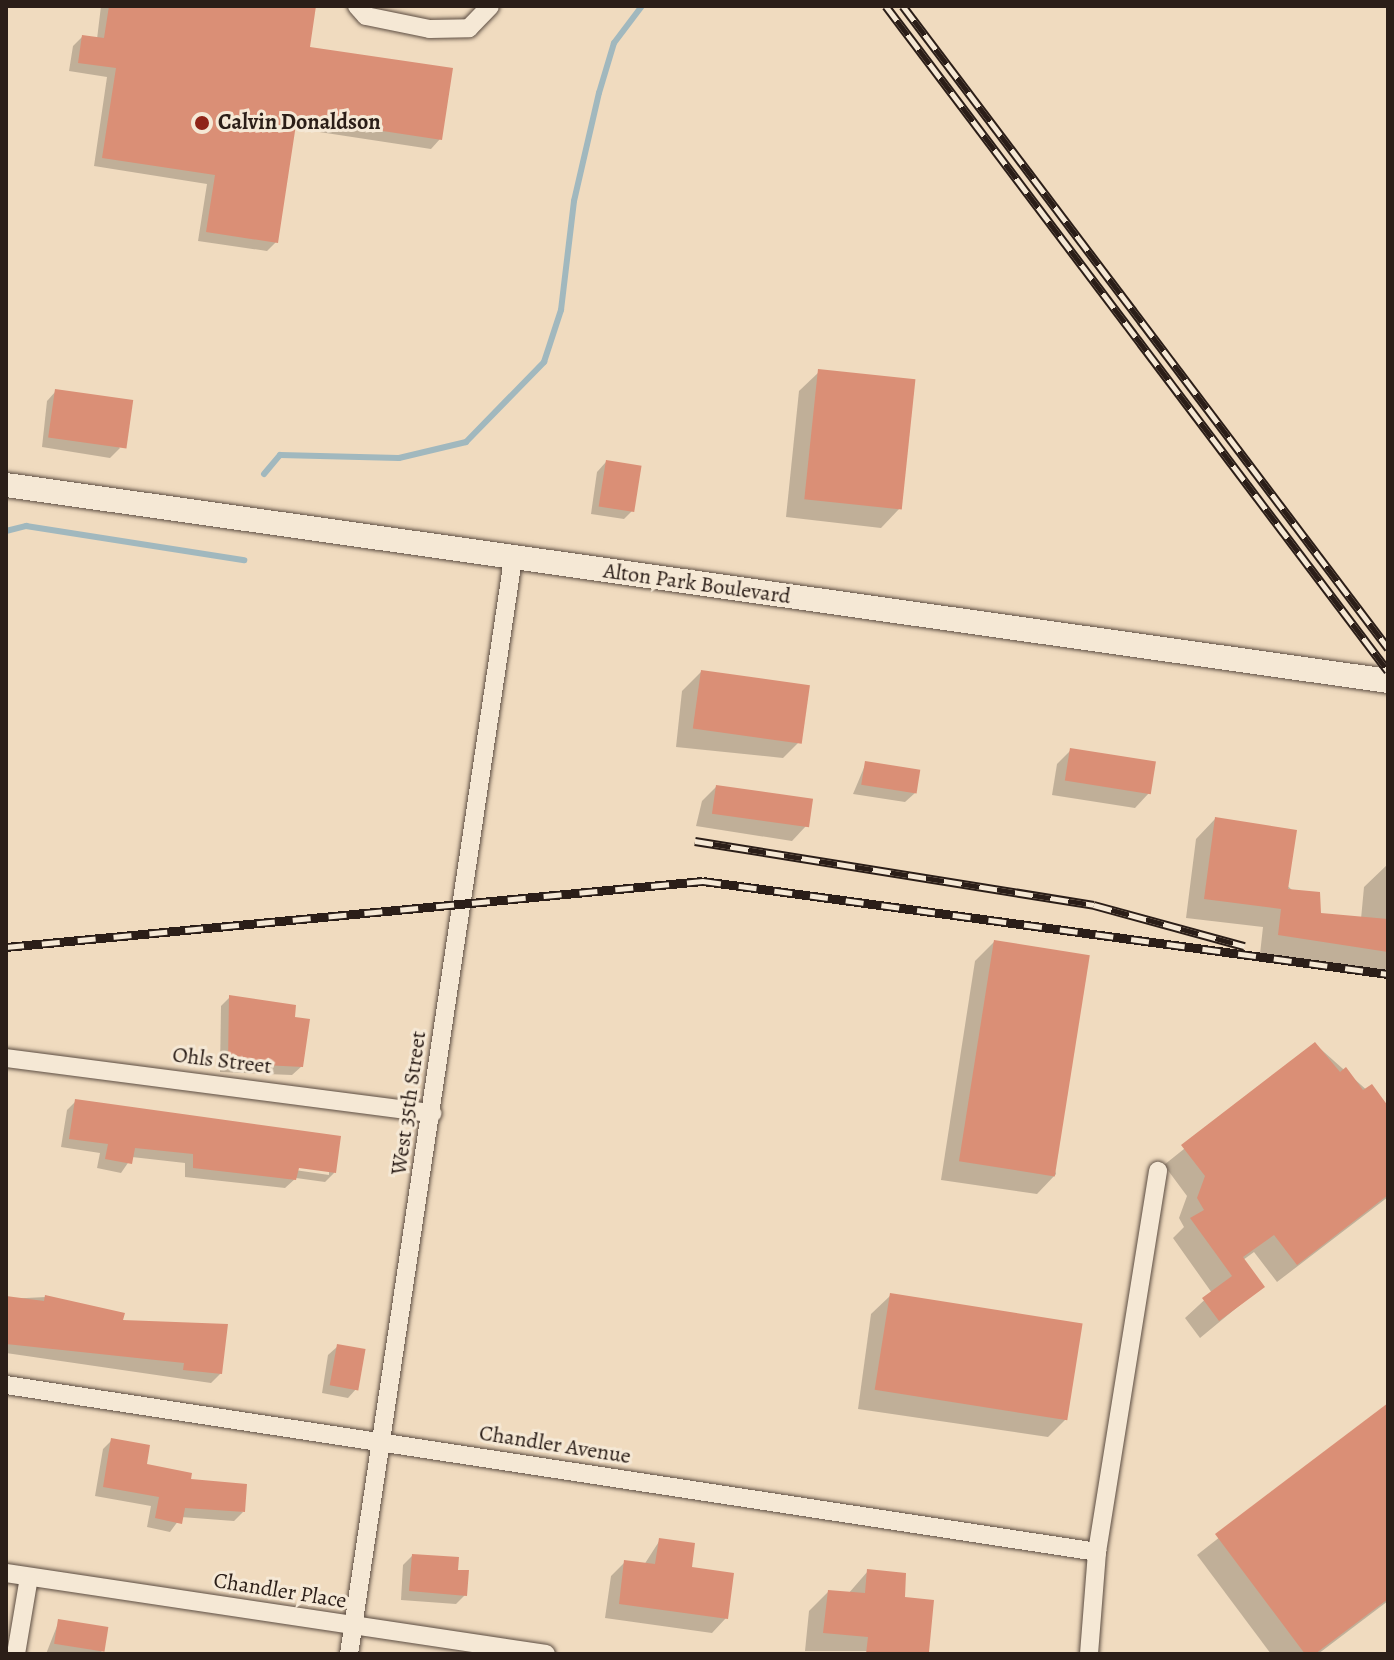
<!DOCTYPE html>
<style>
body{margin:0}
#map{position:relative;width:1394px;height:1660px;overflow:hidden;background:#f0dbbf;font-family:Alegreya,serif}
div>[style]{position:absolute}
.shadow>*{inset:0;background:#0003}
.stream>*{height:6px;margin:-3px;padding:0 3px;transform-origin:3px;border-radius:3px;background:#a1b8be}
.building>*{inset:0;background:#da8f76;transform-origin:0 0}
.roads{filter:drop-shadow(0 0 2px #5c4d42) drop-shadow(0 0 2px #5c4d42)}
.minor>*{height:18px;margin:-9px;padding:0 9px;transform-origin:9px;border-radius:9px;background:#f5e8d5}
.secondary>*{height:24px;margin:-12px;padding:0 12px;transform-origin:12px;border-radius:12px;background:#f5e8d5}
.rail>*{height:9px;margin-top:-4.5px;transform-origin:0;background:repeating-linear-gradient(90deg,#f5e8d5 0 18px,#2b1e18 0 36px);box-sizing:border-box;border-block:2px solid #2b1e18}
.dots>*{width:22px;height:22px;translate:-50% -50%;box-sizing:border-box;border:4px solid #f5e8d5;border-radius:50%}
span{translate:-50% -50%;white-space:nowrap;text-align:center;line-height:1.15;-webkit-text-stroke:6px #f5e8d5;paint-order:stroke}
.poi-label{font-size:22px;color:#2b1e18;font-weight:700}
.left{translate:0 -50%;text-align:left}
.street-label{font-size:22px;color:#2b1e18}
.frame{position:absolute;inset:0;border:8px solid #2b1e18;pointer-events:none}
</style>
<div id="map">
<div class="shadow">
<div style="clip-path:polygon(101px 6px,314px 6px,307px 48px,440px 139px,431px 149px,293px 128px,276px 242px,267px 251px,198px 241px,207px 184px,94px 166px,107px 77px,69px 71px,73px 46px,82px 37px,97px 39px)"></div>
<div style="clip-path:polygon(819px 372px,900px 508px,881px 528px,786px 517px,799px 391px)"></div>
<div style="clip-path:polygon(56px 391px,120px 448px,110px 458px,42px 447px,47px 401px)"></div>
<div style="clip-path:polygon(606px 462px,633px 510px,624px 519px,591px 514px,597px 472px)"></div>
<div style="clip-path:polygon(701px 672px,802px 739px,783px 758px,676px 747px,682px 691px)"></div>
<div style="clip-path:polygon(1071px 750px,1149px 793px,1135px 808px,1052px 795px,1057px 764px)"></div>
<div style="clip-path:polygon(866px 763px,915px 793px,905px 802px,853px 794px)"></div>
<div style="clip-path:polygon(716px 787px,806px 826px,792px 841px,696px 826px,702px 801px)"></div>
<div style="clip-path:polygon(1215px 819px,1319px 915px,1361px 919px,1364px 887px,1388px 864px,1388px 974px,1260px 954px,1263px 927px,1186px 918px,1196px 839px)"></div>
<div style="clip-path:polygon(994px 942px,1056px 1174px,1037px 1194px,941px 1180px,975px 961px)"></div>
<div style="clip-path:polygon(230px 997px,302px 1066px,292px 1075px,220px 1072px,221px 1006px)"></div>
<div style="clip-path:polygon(1315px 1044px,1388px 1109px,1388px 1197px,1277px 1282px,1254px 1252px,1243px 1260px,1263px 1286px,1200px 1338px,1185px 1318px,1212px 1293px,1173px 1238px,1184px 1227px,1179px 1218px,1187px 1196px,1164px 1165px)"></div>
<div style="clip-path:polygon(evenodd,76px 1101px,339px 1138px,334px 1173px,325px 1182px,296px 1178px,285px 1188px,185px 1177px,185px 1163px,132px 1157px,121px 1173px,97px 1168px,100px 1153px,61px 1147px,67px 1110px,76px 1101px,289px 1165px,329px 1171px,329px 1175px,288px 1169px,289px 1165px)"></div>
<div style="clip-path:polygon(891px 1295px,1067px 1418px,1048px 1437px,858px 1409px,871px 1314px)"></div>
<div style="clip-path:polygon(46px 1297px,123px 1314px,121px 1322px,221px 1373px,211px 1383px,6px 1353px,6px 1299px)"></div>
<div style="clip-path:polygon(338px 1346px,357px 1388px,348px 1398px,322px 1393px,328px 1355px)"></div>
<div style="clip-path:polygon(1388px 1405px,1388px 1601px,1318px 1654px,1271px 1654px,1197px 1555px)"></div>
<div style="clip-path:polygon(112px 1440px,145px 1465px,243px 1512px,234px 1521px,181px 1517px,170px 1532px,147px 1527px,151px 1506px,95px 1496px,103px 1449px)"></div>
<div style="clip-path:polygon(660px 1540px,726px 1618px,712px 1633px,605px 1618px,611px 1576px,625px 1562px,644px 1565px)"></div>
<div style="clip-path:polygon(412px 1556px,456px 1572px,465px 1595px,456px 1604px,401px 1600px,403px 1565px)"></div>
<div style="clip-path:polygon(868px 1571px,903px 1599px,927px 1651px,805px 1651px,809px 1611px,828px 1592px,848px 1594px)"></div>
<div style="clip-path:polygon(59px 1621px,106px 1629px,101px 1654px,46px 1654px)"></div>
</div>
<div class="stream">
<div style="left:264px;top:474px;width:25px;rotate:-50deg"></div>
<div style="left:280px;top:455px;width:119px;rotate:1.4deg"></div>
<div style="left:399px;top:458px;width:69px;rotate:-13.4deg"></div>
<div style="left:466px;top:442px;width:112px;rotate:-45.7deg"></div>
<div style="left:544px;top:362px;width:55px;rotate:-71.9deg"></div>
<div style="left:561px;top:310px;width:110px;rotate:-83.2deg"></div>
<div style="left:574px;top:201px;width:111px;rotate:-77deg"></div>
<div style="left:599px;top:93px;width:52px;rotate:-73.3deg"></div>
<div style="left:614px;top:43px;width:46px;rotate:-52.9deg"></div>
<div style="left:6px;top:531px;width:21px;rotate:-14deg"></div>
<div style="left:26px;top:526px;width:221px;rotate:8.9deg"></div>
</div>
<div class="building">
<div style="clip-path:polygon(109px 6px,316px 6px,310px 47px,453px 68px,442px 140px,297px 118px,278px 243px,206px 232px,215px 175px,102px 158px,116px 68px,78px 63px,82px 35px,104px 38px)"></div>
<div style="left:818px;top:369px;width:98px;height:131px;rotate:6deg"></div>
<div style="left:55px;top:389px;width:79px;height:49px;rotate:8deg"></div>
<div style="left:606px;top:460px;width:36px;height:47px;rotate:9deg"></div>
<div style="left:701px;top:670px;width:110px;height:59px;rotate:8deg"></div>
<div style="left:1070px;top:748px;width:87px;height:33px;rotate:9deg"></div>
<div style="left:865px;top:761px;width:56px;height:24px;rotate:9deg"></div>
<div style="left:716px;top:785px;width:98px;height:29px;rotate:8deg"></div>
<div style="clip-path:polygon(1215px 817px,1297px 830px,1288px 889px,1320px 892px,1321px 913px,1388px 919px,1388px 952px,1278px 935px,1281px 909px,1204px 899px)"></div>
<div style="left:994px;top:940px;width:97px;height:224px;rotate:9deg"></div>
<div style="clip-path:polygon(229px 995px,296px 1005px,295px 1017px,310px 1019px,303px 1067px,228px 1063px)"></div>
<div style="clip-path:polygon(1315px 1042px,1340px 1072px,1346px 1067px,1363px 1090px,1372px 1084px,1388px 1106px,1388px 1195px,1297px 1265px,1274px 1235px,1243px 1257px,1265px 1287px,1219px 1321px,1202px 1298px,1232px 1276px,1190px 1218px,1204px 1210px,1197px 1198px,1205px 1176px,1181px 1145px)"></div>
<div style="clip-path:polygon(75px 1099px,341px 1136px,336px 1173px,299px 1168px,296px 1180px,193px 1168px,193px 1154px,135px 1148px,132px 1164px,105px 1159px,108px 1144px,69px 1139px)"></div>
<div style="left:890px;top:1293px;width:195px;height:98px;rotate:9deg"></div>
<div style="clip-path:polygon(45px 1295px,125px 1313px,123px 1320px,228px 1324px,222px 1374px,183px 1370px,184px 1363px,6px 1344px,6px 1296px,44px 1301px)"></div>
<div style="left:337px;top:1344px;width:29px;height:42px;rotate:10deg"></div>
<div style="clip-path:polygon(1388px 1403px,1388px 1599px,1315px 1654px,1305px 1654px,1215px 1534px)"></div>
<div style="clip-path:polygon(111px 1438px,150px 1445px,147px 1464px,192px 1473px,191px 1479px,247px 1484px,245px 1512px,185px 1508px,182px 1524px,155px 1518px,159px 1497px,103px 1487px)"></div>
<div style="clip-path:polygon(659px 1538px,695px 1543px,692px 1567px,734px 1573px,728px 1619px,619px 1604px,624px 1560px,655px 1564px)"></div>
<div style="clip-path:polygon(412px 1554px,459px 1557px,458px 1570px,469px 1570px,467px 1596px,409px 1591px)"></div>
<div style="clip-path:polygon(867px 1569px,906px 1573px,905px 1597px,934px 1600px,929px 1652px,866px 1654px,868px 1637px,823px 1633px,828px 1590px,865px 1593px)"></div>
<div style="left:58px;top:1619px;width:51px;height:25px;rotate:9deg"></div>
</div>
<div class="roads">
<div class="minor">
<div style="left:357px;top:6px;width:13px;rotate:48deg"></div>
<div style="left:366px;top:16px;width:65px;rotate:11.5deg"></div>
<div style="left:430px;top:29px;width:39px;rotate:-1deg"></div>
<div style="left:469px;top:28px;width:30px;rotate:-46deg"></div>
<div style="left:6px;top:1058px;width:430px;rotate:7.4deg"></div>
<div style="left:6px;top:1385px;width:1104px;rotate:8.7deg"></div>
<div style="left:6px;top:1573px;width:546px;rotate:8.53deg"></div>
<div style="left:16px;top:1654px;width:78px;rotate:-80.4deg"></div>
<div style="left:349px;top:1654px;width:1107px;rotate:-81.48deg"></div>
<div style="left:1089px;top:1654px;width:102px;rotate:-85.5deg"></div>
<div style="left:1097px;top:1552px;width:386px;rotate:-80.9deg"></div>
</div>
<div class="secondary">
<div style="left:6px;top:485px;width:1396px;rotate:8.07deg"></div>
</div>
</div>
<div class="rail">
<div style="left:886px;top:6px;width:833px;rotate:52.95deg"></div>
<div style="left:903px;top:6px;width:805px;rotate:52.93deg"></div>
<div style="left:695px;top:841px;width:404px;rotate:9.1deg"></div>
<div style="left:1094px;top:905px;width:156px;rotate:15.3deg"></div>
<div style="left:6px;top:947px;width:700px;rotate:-5.41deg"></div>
<div style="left:703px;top:881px;width:691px;rotate:7.73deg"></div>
</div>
<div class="dots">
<div style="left:202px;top:123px;background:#8f2418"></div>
</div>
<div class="poi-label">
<span class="left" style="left:218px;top:123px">Calvin Donaldson</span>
</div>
<div class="street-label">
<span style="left:697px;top:584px;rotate:8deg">Alton Park Boulevard</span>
<span style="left:222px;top:1061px;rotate:7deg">Ohls Street</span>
<span style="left:409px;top:1103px;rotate:-82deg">West 35th Street</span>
<span style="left:555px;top:1445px;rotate:9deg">Chandler Avenue</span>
<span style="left:280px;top:1591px;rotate:9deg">Chandler Place</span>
</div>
<div class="frame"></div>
</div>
